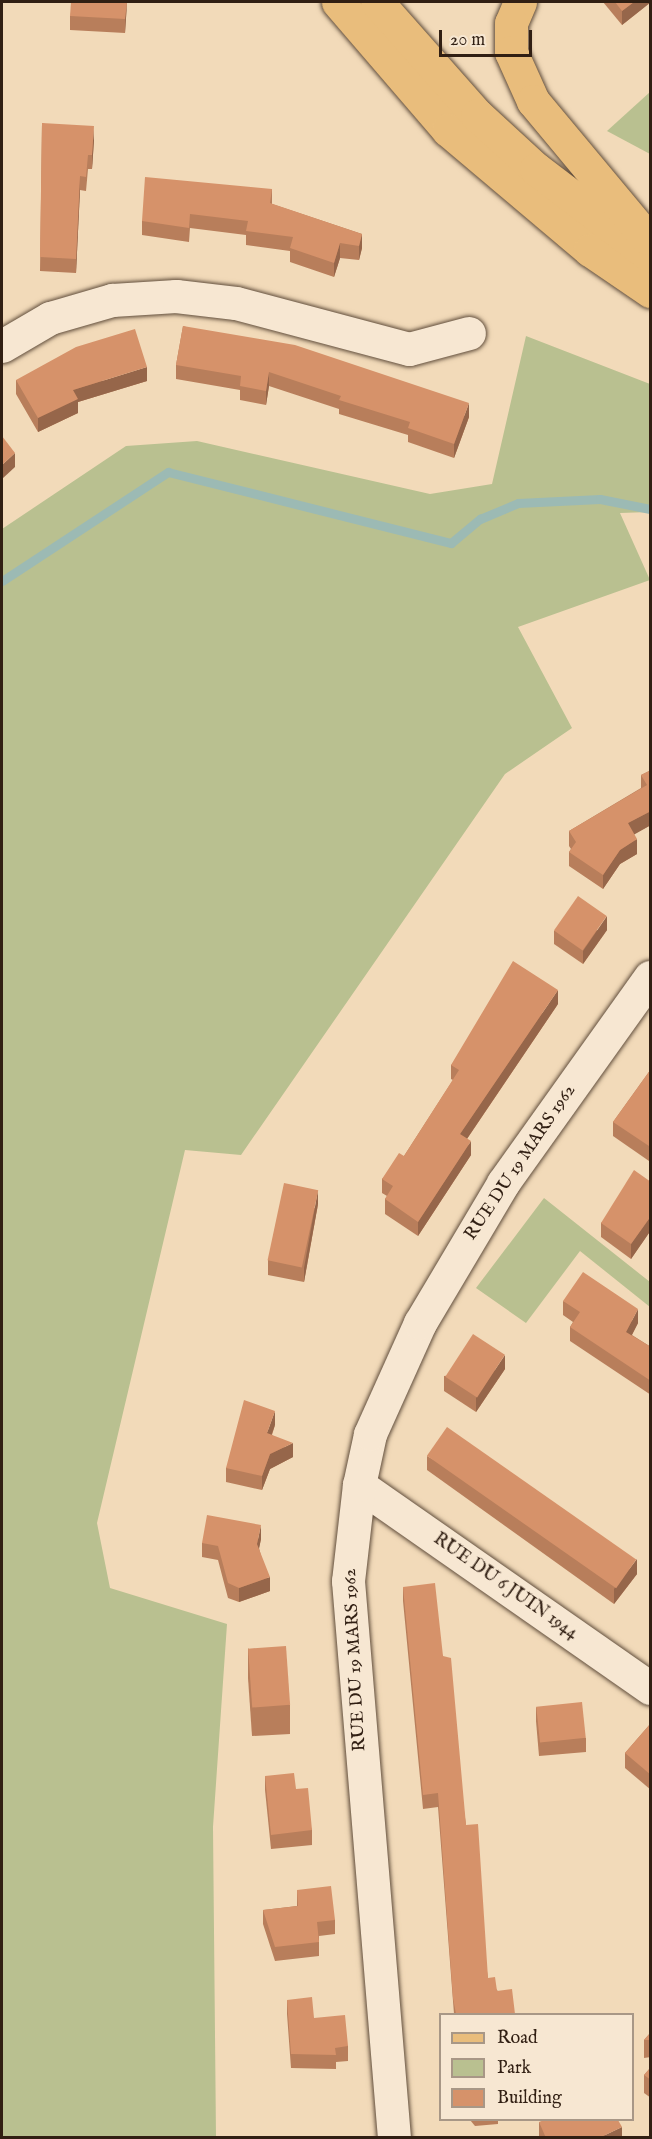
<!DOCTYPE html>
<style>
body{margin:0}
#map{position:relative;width:652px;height:2139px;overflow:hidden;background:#f2dab9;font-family:"IM FELL English",serif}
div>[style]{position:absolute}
.green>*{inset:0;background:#b9c090}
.stream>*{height:9px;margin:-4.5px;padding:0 4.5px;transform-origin:4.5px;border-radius:4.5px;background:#9cbab4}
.roads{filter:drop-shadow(0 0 2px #614e3c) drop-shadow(0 0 2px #614e3c)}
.minor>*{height:33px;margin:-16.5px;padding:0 16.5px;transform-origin:16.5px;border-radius:16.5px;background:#f7e7d2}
.major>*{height:33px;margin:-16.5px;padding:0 16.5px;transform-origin:16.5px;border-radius:16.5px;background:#e9bd7c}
.wall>*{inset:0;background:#b87e5b}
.shaded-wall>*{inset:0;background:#96664a}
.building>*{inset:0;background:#d6926a;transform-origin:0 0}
span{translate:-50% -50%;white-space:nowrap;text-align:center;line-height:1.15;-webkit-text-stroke:6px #f7e7d2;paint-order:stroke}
.street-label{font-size:18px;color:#311f13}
.frame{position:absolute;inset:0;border:3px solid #311f13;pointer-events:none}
.legend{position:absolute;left:439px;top:2013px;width:195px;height:108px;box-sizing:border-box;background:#f7e7d2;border:2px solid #a89786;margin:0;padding:8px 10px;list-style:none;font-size:18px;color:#311f13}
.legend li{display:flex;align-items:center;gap:12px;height:30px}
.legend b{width:30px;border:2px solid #a89786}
.scale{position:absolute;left:439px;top:30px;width:93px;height:27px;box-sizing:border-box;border:3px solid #311f13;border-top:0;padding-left:8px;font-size:18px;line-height:21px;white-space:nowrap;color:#311f13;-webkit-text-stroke:4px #f7e7d2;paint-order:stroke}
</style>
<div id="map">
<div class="green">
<div style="clip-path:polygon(650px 92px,650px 154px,607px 131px)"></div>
<div style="clip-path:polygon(526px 336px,650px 384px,650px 512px,620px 513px,650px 580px,518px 627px,572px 728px,505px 774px,241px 1155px,185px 1150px,97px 1523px,110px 1588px,227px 1624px,213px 1827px,216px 2137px,2px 2137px,2px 529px,126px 446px,197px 441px,430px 494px,492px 484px)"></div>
<div style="clip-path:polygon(544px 1198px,650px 1282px,650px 1307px,580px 1251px,526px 1323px,476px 1288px)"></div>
</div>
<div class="stream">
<div style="left:2px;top:581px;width:199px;rotate:-33.3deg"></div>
<div style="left:168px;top:472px;width:292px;rotate:14.1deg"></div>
<div style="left:451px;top:543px;width:38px;rotate:-40deg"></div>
<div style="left:480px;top:519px;width:41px;rotate:-22.8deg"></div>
<div style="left:518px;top:503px;width:82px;rotate:-2.8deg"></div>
<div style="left:600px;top:499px;width:51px;rotate:11.3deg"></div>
</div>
<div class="roads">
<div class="minor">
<div style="left:2px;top:346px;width:56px;rotate:-30.3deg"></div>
<div style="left:50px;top:318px;width:65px;rotate:-16.2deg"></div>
<div style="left:112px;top:300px;width:64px;rotate:-3.6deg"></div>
<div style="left:176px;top:296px;width:60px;rotate:6.7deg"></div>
<div style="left:236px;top:303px;width:179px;rotate:14.9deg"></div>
<div style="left:409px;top:349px;width:62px;rotate:-14.9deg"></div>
<div style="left:359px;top:1485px;width:355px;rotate:34.9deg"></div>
<div style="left:394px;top:2138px;width:559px;rotate:-94.72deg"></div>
<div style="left:348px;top:1581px;width:97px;rotate:-83.5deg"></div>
<div style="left:359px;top:1485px;width:52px;rotate:-77.8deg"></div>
<div style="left:370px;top:1434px;width:122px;rotate:-65.8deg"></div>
<div style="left:420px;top:1323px;width:163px;rotate:-59.3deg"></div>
<div style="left:503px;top:1183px;width:253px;rotate:-54.5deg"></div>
</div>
<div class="major">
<div style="left:338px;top:2px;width:169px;rotate:49.3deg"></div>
<div style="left:448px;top:130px;width:186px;rotate:40.2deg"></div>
<div style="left:590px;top:250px;width:73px;rotate:34.3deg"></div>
<div style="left:377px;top:2px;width:151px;rotate:48.5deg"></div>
<div style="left:477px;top:115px;width:80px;rotate:42.5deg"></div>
<div style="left:536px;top:169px;width:143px;rotate:37.3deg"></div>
<div style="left:520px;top:2px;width:23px;rotate:113deg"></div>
<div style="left:511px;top:23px;width:29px;rotate:90deg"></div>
<div style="left:511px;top:52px;width:54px;rotate:65.8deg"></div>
<div style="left:533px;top:101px;width:178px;rotate:50.2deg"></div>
</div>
</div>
<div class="wall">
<div style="clip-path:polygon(127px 2px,125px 33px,70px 30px,70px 16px)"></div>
<div style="clip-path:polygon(603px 2px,651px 2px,622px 25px)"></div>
<div style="clip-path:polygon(42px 123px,94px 140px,92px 169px,88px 169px,86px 191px,80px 190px,76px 273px,40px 271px)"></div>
<div style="clip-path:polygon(272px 189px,272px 204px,362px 234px,362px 248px,359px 260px,340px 258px,334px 277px,290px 262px,290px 251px,246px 245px,246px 235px,190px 228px,189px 242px,142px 235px,142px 221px)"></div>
<div style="clip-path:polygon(183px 326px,469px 417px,454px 458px,408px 442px,408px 435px,339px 414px,339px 409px,269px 386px,266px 405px,240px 400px,240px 390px,176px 379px,176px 365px)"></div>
<div style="clip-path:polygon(16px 380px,147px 381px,78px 402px,78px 413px,38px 432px,16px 394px)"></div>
<div style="clip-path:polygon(651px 770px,651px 825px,634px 834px,637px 854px,620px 864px,603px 889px,569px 866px,569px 852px,571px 849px,569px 846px,569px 831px,641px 788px,641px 775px)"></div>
<div style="clip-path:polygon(607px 930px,583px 964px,554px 944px,554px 931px)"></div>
<div style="clip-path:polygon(558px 1004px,467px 1139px,471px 1155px,418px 1236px,385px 1214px,385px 1199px,387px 1196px,382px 1193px,382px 1179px,404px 1156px,453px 1080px,451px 1079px,451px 1065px)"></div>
<div style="clip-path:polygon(651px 1069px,651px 1159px,649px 1161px,613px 1136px,613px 1122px)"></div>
<div style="clip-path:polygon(651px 1182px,651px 1230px,631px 1259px,601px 1237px,601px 1223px)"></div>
<div style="clip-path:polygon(318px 1204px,304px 1282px,268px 1275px,268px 1260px)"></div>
<div style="clip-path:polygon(563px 1301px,638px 1323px,632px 1335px,651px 1347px,651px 1395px,570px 1341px,570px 1327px,573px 1322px,563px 1315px)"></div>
<div style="clip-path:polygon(505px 1369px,476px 1412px,444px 1391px,444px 1376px)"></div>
<div style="clip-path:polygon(275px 1425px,272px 1435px,293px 1457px,270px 1469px,262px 1490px,226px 1482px,226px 1468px)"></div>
<div style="clip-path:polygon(427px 1456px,637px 1574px,614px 1604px,427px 1470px)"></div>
<div style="clip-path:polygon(261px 1539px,259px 1548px,270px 1591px,239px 1602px,228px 1598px,218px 1560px,202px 1557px,202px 1543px)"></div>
<div style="clip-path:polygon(403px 1587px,443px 1656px,466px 1825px,488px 1978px,515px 2014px,454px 2014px,438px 1807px,423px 1809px,403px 1601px)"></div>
<div style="clip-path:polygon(248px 1648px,290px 1705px,290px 1734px,252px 1736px,248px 1678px)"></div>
<div style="clip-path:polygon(536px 1707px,586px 1738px,586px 1752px,539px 1756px,536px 1721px)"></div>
<div style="clip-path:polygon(651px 1723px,651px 1790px,625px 1768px,625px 1753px)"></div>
<div style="clip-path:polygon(265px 1776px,296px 1789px,312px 1830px,312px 1845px,271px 1849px,265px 1790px)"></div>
<div style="clip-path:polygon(297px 1890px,335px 1920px,335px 1934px,319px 1936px,319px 1956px,275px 1961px,263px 1924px,263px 1910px,297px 1906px)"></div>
<div style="clip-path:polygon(287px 2000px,314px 2018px,348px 2046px,348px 2061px,336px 2062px,336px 2069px,291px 2068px,287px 2014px)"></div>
<div style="clip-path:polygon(651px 2032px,651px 2057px,644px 2058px,644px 2040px)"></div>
<div style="clip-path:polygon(651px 2067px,651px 2098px,644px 2093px,644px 2075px)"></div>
<div style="clip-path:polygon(470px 2120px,498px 2120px,498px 2124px,475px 2126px)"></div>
<div style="clip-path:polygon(539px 2122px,622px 2138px,539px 2138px)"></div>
</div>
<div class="shaded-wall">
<div style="clip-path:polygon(127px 2px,125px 33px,125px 19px)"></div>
<div style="clip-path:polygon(634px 2px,651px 2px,622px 25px,622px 11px)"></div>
<div style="clip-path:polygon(94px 126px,94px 140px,92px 169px,92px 155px)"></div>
<div style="clip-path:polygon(80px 176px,80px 190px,76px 273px,76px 259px)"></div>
<div style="clip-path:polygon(362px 234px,362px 248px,359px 260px,359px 246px)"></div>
<div style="clip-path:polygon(340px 243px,340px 258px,334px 277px,334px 263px)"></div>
<div style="clip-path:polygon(147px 367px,147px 381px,78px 402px,78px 413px,38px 432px,38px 418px,73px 390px)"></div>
<div style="clip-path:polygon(269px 372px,269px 386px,266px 405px,266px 391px)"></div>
<div style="clip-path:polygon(469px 403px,469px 417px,454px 458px,454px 444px)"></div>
<div style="clip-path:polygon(15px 453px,15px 467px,2px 479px,2px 465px)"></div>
<div style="clip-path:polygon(651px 811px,651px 825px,628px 838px,628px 823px)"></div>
<div style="clip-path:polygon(637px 839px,637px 854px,620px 864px,603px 889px,603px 875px,620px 850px)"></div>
<div style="clip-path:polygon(607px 916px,607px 930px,583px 964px,583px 951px)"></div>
<div style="clip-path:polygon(558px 990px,558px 1004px,460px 1149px,460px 1134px)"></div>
<div style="clip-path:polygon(471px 1141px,471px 1155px,418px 1236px,418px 1222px)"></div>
<div style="clip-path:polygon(651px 1144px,651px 1159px,649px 1161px,649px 1146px)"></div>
<div style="clip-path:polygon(318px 1190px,318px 1204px,304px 1282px,304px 1268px)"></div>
<div style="clip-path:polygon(651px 1216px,651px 1230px,631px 1259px,631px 1244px)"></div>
<div style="clip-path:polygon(638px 1309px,638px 1323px,626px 1346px,626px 1332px)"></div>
<div style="clip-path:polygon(505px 1355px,505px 1369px,476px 1412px,476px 1398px)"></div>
<div style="clip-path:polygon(275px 1411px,275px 1425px,267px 1447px,267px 1433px)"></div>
<div style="clip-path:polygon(293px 1443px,293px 1457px,270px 1469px,262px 1490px,262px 1476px,270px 1454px)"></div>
<div style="clip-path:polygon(261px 1525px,261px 1539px,257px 1558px,257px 1544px)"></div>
<div style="clip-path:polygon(637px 1559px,637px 1574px,614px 1604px,614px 1589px)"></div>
<div style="clip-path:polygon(270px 1577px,270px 1591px,239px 1602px,239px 1588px)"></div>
<div style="clip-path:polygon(622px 2127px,622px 2138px,599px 2138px)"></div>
</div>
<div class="building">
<div style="clip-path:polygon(71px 2px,127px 2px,125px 19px,70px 16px)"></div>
<div style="clip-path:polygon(615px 2px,634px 2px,622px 11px)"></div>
<div style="clip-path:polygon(42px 123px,94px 126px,92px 155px,88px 155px,86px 177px,80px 176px,76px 259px,40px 257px)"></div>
<div style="clip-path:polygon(145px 177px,272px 189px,270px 203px,362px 234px,359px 246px,340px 243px,334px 263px,290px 248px,293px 237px,246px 231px,248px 221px,190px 214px,189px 228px,142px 221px)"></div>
<div style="clip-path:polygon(183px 326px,295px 345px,469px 403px,454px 444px,408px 428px,410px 422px,339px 400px,341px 396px,269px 372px,266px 391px,240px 386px,241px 376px,176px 365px)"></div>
<div style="clip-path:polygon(135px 329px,147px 367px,73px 390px,78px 399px,38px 418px,16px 380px,76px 347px)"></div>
<div style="clip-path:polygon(2px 436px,15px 453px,2px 465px)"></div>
<div style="clip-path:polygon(651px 770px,651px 811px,628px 823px,637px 839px,620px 850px,603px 875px,569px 852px,576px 842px,569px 831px,647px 785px,641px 775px)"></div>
<div style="left:578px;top:896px;width:35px;height:42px;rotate:35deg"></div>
<div style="clip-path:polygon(513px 961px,558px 990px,460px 1134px,471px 1141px,418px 1222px,385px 1199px,393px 1186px,382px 1179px,399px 1153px,404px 1156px,459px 1070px,451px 1065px)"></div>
<div style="clip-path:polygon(651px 1069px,651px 1144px,649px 1146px,613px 1122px)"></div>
<div style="clip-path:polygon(634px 1170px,651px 1182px,651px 1216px,631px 1244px,601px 1223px)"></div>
<div style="left:284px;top:1183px;width:35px;height:79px;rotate:12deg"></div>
<div style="clip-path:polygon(583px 1272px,638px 1309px,626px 1332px,651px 1347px,651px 1381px,570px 1327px,580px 1312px,563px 1301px)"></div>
<div style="left:473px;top:1334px;width:38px;height:51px;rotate:33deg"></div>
<div style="clip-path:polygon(244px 1400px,275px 1411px,267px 1433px,293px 1443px,270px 1454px,262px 1476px,226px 1468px)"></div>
<div style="left:447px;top:1427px;width:231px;height:35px;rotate:35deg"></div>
<div style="clip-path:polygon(207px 1515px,261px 1525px,257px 1544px,270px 1577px,239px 1588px,228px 1583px,218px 1546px,202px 1543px)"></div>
<div style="clip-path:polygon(435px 1583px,443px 1656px,451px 1658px,466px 1825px,478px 1824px,488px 1978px,495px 1977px,497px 1991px,512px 1989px,515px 2014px,456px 2014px,453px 1998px,438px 1793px,423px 1795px,403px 1587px)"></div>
<div style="left:286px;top:1646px;width:59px;height:38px;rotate:86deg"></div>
<div style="left:582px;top:1702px;width:36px;height:46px;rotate:84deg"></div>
<div style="clip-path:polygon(651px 1723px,651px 1775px,625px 1753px)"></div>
<div style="clip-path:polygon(294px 1773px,296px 1789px,308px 1788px,312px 1830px,271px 1835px,265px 1776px)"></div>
<div style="clip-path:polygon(331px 1886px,335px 1920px,317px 1922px,319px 1942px,275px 1947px,263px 1910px,298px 1906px,297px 1890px)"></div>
<div style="clip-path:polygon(312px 1997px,314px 2018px,345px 2015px,348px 2046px,335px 2048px,336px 2055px,291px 2054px,287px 2000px)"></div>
<div style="clip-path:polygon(651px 2032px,651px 2040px,644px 2040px)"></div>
<div style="clip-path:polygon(651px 2067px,651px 2080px,644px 2075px)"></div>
<div style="clip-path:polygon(544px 2120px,618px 2120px,622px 2127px,599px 2138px,546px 2138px,539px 2122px)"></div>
</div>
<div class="street-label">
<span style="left:521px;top:1163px;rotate:-56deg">RUE DU 19 MARS 1962</span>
<span style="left:505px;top:1587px;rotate:35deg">RUE DU 6 JUIN 1944</span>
<span style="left:356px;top:1660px;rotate:-93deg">RUE DU 19 MARS 1962</span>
</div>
<div class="frame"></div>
<ul class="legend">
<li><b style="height:8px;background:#e9bd7c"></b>Road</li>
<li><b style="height:16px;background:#b9c090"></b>Park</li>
<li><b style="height:16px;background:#d6926a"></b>Building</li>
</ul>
<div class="scale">20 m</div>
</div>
